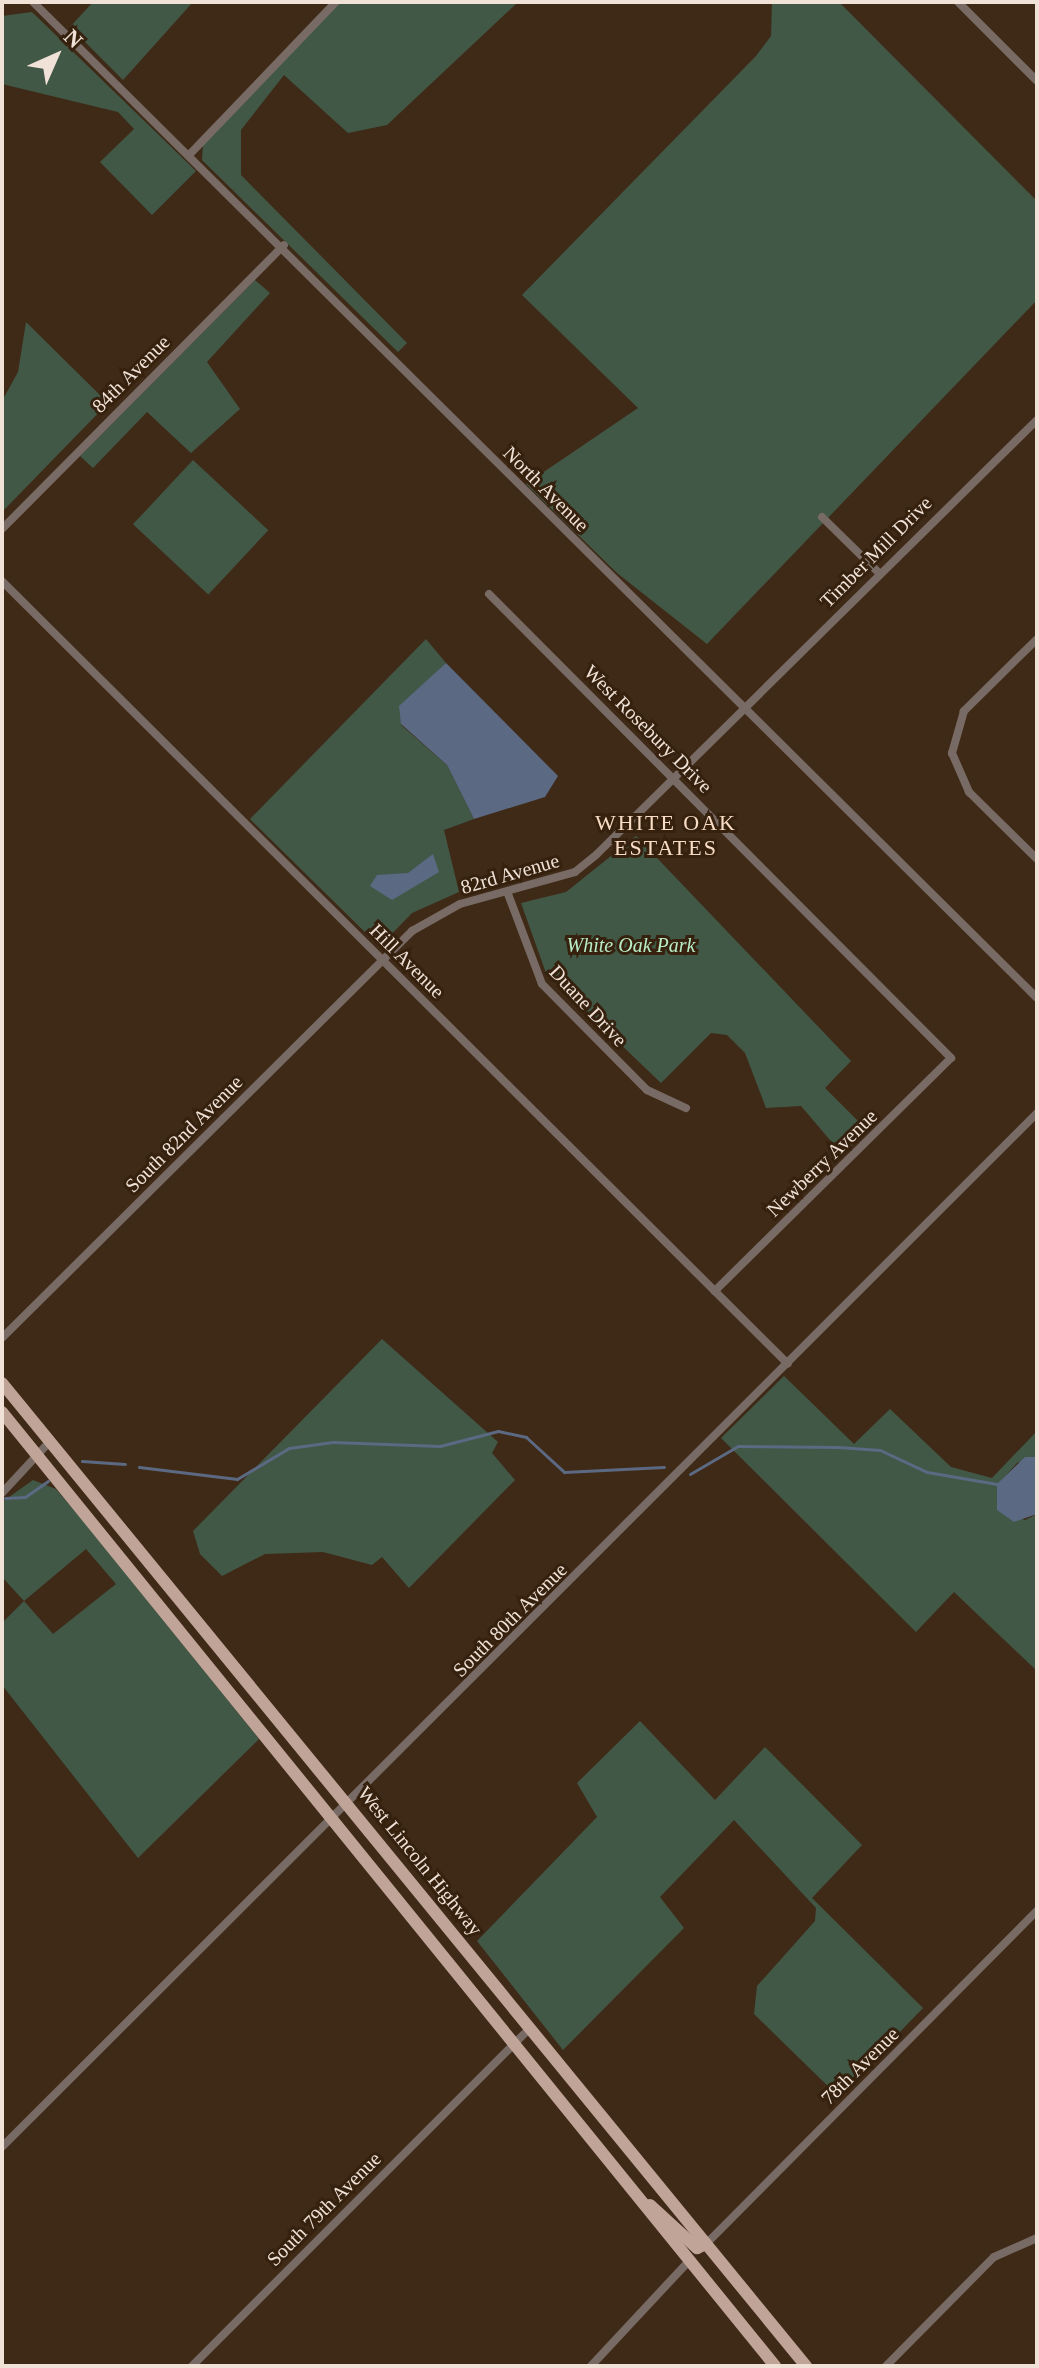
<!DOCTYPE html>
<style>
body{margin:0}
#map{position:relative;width:1039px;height:2368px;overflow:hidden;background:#3f2a17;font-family:"Times New Roman",serif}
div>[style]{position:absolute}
.green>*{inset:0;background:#415847;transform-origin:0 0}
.water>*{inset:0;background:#5b6983}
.stream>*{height:3px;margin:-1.5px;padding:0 1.5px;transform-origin:1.5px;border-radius:1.5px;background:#5b6983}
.street>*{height:8px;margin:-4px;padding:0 4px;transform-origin:4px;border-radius:4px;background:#786a64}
.primary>*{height:12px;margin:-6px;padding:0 6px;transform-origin:6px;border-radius:6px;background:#bfa497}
span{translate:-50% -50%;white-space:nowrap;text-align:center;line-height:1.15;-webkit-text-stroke:6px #35210e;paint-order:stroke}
.street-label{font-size:20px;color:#f0e2d7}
.park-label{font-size:20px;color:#b8ecc6;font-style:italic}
.neighbourhood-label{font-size:22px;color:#f8dcc5;letter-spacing:2px}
.frame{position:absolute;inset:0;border:4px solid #f0e2d7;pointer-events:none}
.north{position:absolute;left:16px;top:16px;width:80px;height:80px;-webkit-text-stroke:6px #35210e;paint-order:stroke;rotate:45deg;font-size:22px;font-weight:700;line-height:32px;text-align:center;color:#f0e2d7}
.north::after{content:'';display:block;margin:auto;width:28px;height:36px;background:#f0e2d7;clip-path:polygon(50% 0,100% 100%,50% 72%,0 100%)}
</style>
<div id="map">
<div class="green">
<div style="clip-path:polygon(93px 2px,193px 2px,123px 80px,70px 27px)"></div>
<div style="clip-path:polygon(340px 2px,518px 2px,387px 125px,348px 133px,284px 75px,241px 130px,241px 175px,407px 343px,398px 352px,202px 160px,203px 144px)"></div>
<div style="clip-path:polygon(772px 2px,839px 2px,1037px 201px,1037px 300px,707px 644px,617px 573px,526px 484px,638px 408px,522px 295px,756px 56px,771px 36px)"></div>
<div style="clip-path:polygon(32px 12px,196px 171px,152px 215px,100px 162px,134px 129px,118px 112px,2px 84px,2px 16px)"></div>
<div style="clip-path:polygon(255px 280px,270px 293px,207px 362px,240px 409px,191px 453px,147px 412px,93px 468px,80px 456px)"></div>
<div style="clip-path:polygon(26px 322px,108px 403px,2px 512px,2px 401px,18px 372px)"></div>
<div style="left:193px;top:460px;width:103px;height:88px;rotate:43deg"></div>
<div style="clip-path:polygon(426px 639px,446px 663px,401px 725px,447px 765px,474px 819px,444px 830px,459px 892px,412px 913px,384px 942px,373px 940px,250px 819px)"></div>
<div style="clip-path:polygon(636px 836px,851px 1061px,825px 1088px,868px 1131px,842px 1154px,801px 1106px,766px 1108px,745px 1053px,727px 1035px,711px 1033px,661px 1083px,546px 973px,521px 903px,566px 892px)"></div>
<div style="clip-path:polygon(382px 1339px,498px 1442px,492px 1453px,515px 1480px,409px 1588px,382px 1557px,372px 1565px,323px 1552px,265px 1554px,222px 1576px,200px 1554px,193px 1531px)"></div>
<div style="clip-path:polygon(784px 1376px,854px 1444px,890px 1409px,951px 1467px,992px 1478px,1037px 1431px,1037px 1457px,1017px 1463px,997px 1485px,997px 1510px,1025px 1520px,1037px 1514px,1037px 1671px,954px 1592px,916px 1632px,721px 1438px)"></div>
<div style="clip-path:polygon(evenodd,33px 1480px,56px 1489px,80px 1517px,259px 1739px,138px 1858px,2px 1685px,2px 1623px,24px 1601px,2px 1577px,2px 1502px,33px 1480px,86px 1549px,116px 1584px,53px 1634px,24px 1601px,86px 1549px)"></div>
<div style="clip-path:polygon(640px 1721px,715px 1800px,765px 1747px,862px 1845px,812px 1898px,923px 2008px,838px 2096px,754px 2014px,757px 1986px,815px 1921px,816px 1908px,734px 1820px,660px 1897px,684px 1928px,563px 2050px,477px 1941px,597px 1817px,577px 1783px)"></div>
</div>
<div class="water">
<div style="clip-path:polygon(446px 663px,558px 776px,545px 797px,474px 819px,447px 765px,401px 724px,399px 706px)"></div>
<div style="clip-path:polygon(433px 854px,439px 872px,392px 900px,370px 886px,377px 875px,408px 873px)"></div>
<div style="clip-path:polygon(1025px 1457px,1037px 1457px,1037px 1514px,1014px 1522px,997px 1510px,997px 1484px)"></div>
</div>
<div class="stream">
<div style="left:82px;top:1461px;width:43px;rotate:4deg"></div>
<div style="left:139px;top:1467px;width:99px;rotate:7deg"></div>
<div style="left:237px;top:1479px;width:61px;rotate:-30.8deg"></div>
<div style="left:289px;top:1448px;width:44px;rotate:-7.8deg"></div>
<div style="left:333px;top:1442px;width:107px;rotate:2.1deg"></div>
<div style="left:440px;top:1446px;width:60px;rotate:-14.5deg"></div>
<div style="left:498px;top:1431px;width:29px;rotate:12deg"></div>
<div style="left:526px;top:1437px;width:52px;rotate:42.6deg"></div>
<div style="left:564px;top:1472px;width:100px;rotate:-2.9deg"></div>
<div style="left:690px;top:1474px;width:56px;rotate:-30.3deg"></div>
<div style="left:738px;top:1446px;width:100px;rotate:0.6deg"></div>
<div style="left:838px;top:1447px;width:42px;rotate:4.1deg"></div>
<div style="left:880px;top:1450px;width:52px;rotate:25.1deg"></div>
<div style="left:927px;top:1472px;width:71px;rotate:9.7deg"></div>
<div style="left:5px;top:1498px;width:20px;rotate:-3deg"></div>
<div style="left:25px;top:1497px;width:28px;rotate:-35deg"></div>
</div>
<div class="street">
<div style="left:33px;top:2px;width:1414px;rotate:44.77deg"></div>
<div style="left:958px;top:2px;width:112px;rotate:45deg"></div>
<div style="left:190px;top:154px;width:211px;rotate:-46.2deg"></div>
<div style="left:822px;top:517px;width:78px;rotate:44.5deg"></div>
<div style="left:2px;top:529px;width:400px;rotate:-45.2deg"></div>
<div style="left:2px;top:581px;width:1109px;rotate:44.89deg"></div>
<div style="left:489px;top:594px;width:655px;rotate:45.12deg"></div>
<div style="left:951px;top:1058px;width:332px;rotate:135.4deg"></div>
<div style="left:1037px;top:639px;width:103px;rotate:135.4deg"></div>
<div style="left:964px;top:711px;width:44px;rotate:105.9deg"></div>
<div style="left:952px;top:753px;width:43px;rotate:66.4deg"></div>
<div style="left:969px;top:792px;width:95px;rotate:44.6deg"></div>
<div style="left:508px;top:894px;width:96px;rotate:69.3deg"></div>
<div style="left:542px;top:984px;width:149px;rotate:45.3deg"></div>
<div style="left:647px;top:1090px;width:43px;rotate:24.8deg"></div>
<div style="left:2px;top:1338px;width:578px;rotate:-44.79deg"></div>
<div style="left:412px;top:931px;width:55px;rotate:-29.4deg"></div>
<div style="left:460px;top:904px;width:119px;rotate:-15.5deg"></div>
<div style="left:575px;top:872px;width:28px;rotate:-39deg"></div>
<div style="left:597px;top:854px;width:618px;rotate:-44.61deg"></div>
<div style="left:2px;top:1493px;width:72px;rotate:-47.2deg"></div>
<div style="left:2px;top:2147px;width:1463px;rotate:-44.97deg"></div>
<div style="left:706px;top:2244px;width:470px;rotate:-45.2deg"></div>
<div style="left:192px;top:2366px;width:478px;rotate:-45deg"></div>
<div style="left:591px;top:2366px;width:144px;rotate:-47deg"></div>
<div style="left:886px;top:2366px;width:153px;rotate:-45.3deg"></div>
<div style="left:994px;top:2257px;width:47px;rotate:-23.8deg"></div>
</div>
<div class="primary">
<div style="left:2px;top:1383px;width:1270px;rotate:50.72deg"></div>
<div style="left:2px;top:1412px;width:1228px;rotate:50.98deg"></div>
<div style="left:650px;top:2205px;width:64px;rotate:42.5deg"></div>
<div style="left:697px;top:2248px;width:10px;rotate:-24deg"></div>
</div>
<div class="street-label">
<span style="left:131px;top:374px;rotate:-45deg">84th Avenue</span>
<span style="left:546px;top:489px;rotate:45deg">North Avenue</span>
<span style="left:876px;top:552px;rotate:-45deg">Timber Mill Drive</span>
<span style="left:648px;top:729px;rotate:45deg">West Rosebury Drive</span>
<span style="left:510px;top:874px;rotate:-16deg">82rd Avenue</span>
<span style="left:407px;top:961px;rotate:45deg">Hill Avenue</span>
<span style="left:588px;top:1006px;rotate:47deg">Duane Drive</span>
<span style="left:184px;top:1134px;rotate:-45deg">South 82nd Avenue</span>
<span style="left:822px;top:1163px;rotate:-44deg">Newberry Avenue</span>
<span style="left:510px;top:1620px;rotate:-45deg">South 80th Avenue</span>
<span style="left:420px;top:1861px;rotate:51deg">West Lincoln Highway</span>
<span style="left:860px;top:2066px;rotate:-45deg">78th Avenue</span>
<span style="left:324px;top:2209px;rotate:-45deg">South 79th Avenue</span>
</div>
<div class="park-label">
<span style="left:631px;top:945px">White Oak Park</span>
</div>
<div class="neighbourhood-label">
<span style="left:666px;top:835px">WHITE OAK<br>ESTATES</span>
</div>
<div class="frame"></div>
<div class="north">N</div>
</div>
